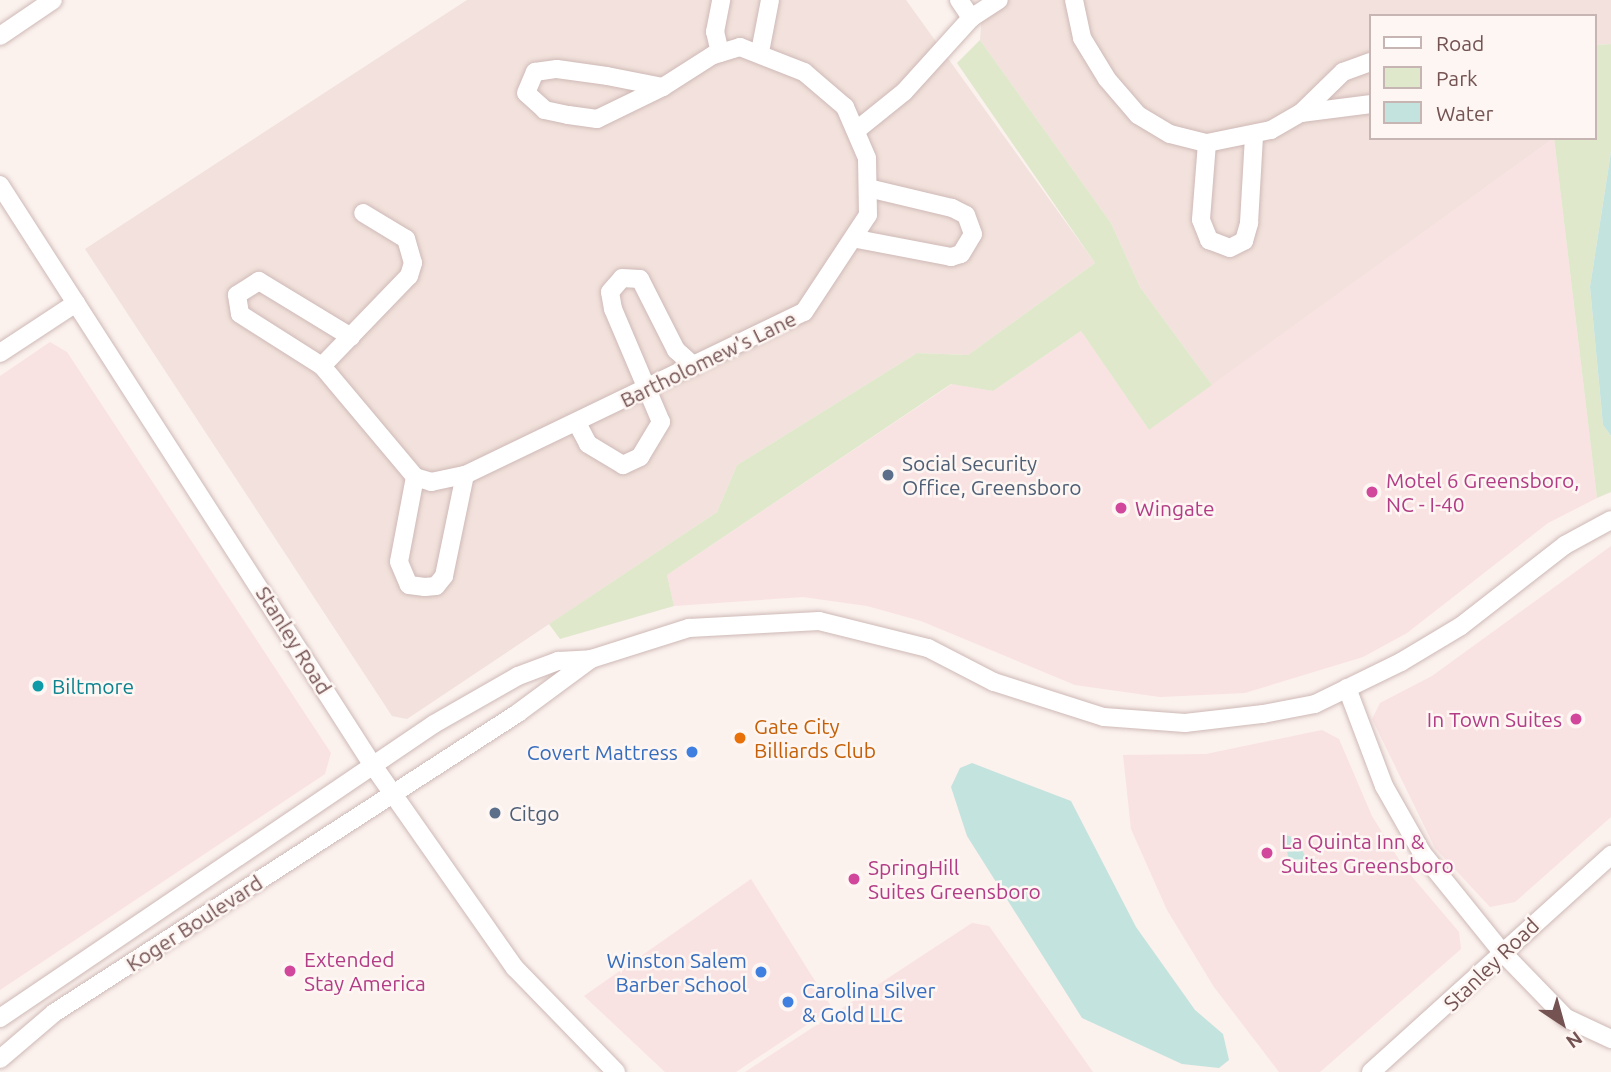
<!DOCTYPE html>
<style>
body{margin:0}
#map{position:relative;width:1611px;height:1072px;overflow:hidden;background:#fbf1ed;font-family:Ubuntu,sans-serif}
div>[style]{position:absolute}
.residential>*{inset:0;background:#f2e1dc}
.commercial>*{inset:0;background:#f9e2e2}
.green>*{inset:0;background:#e0e8cc}
.water>*{inset:0;background:#c3e3de}
.roads{filter:drop-shadow(0 0 2px #ceb9b6) drop-shadow(0 0 2px #ceb9b6)}
.minor>*{height:18px;margin:-9px;padding:0 9px;transform-origin:9px;border-radius:9px;background:#fff}
.dots>*{width:19px;height:19px;translate:-50% -50%;box-sizing:border-box;border:4px solid #fdf6f3;border-radius:50%}
span{translate:-50% -50%;white-space:nowrap;text-align:center;line-height:1.15;-webkit-text-stroke:5px #fdf6f3;paint-order:stroke}
.street-label{font-size:21px;color:#745352}
.service-label{font-size:21px;color:#4e5e75}
.left{translate:0 -50%;text-align:left}
.hotel-label{font-size:21px;color:#b23c85}
.right{translate:-100% -50%;text-align:right}
.culture-label{font-size:21px;color:#0d838f}
.food-label{font-size:21px;color:#c56008}
.shop-label{font-size:21px;color:#366cbe}
.legend{position:absolute;left:1369px;top:14px;width:228px;height:126px;box-sizing:border-box;background:#fdf6f3;border:2px solid #c6b5b3;margin:0;padding:9px 12px;list-style:none;font-size:21px;color:#745352}
.legend li{display:flex;align-items:center;gap:14px;height:35px}
.legend b{width:35px;border:2px solid #c6b5b3}
.north{position:absolute;left:1527px;top:988px;width:70px;height:70px;-webkit-text-stroke:5px #fdf6f3;paint-order:stroke;rotate:144deg;font-size:19px;font-weight:700;line-height:28px;text-align:center;color:#745352}
.north::after{content:'';display:block;margin:auto;width:24px;height:32px;background:#745352;clip-path:polygon(50% 0,100% 100%,50% 72%,0 100%)}
</style>
<div id="map">
<div class="residential">
<div style="clip-path:polygon(467px 0,906px 0,1095px 263px,968px 355px,917px 353px,737px 465px,717px 512px,407px 719px,392px 716px,85px 249px)"></div>
<div style="clip-path:polygon(983px 0,1611px 0,1611px 44px,1595px 45px,1595px 16px,1371px 16px,1371px 138px,1554px 138px,1212px 385px,1140px 287px,1111px 223px,980px 40px)"></div>
</div>
<div class="commercial">
<div style="clip-path:polygon(1554px 138px,1597px 498px,1548px 523px,1407px 633px,1363px 657px,1245px 693px,1160px 697px,1075px 685px,921px 621px,867px 606px,803px 597px,674px 606px,667px 575px,952px 384px,993px 391px,1081px 331px,1149px 430px)"></div>
<div style="clip-path:polygon(50px 342px,67px 352px,331px 753px,325px 774px,0 990px,0 376px)"></div>
<div style="clip-path:polygon(1611px 546px,1611px 817px,1515px 902px,1490px 907px,1435px 848px,1372px 719px,1380px 703px,1432px 676px)"></div>
<div style="clip-path:polygon(1322px 730px,1339px 739px,1372px 816px,1403px 866px,1459px 932px,1461px 949px,1320px 1072px,1279px 1072px,1214px 987px,1167px 910px,1131px 829px,1123px 755px,1206px 754px)"></div>
<div style="clip-path:polygon(751px 879px,832px 1008px,736px 1072px,665px 1072px,584px 996px)"></div>
<div style="clip-path:polygon(972px 923px,989px 926px,1093px 1072px,745px 1072px)"></div>
</div>
<div class="green">
<div style="clip-path:polygon(980px 40px,1111px 223px,1140px 287px,1212px 385px,1149px 430px,1081px 331px,993px 391px,951px 384px,667px 575px,674px 606px,560px 639px,549px 624px,717px 512px,737px 465px,917px 353px,968px 355px,1095px 263px,957px 63px)"></div>
<div style="clip-path:polygon(1611px 44px,1611px 152px,1590px 287px,1603px 425px,1611px 436px,1611px 492px,1597px 498px,1554px 138px,1595px 138px,1595px 45px)"></div>
</div>
<div class="water">
<div style="clip-path:polygon(1611px 152px,1611px 436px,1603px 425px,1590px 287px)"></div>
<div style="clip-path:polygon(972px 763px,1071px 801px,1136px 927px,1195px 1010px,1223px 1034px,1229px 1060px,1219px 1068px,1182px 1064px,1082px 1018px,967px 836px,951px 787px,960px 768px)"></div>
<div style="clip-path:polygon(1285px 835px,1296px 838px,1305px 856px,1302px 863px,1288px 857px)"></div>
</div>
<div class="roads">
<div class="minor">
<div style="left:959px;top:0;width:22px;rotate:56deg"></div>
<div style="left:1074px;top:0;width:39px;rotate:78deg"></div>
<div style="left:1082px;top:38px;width:48px;rotate:58.6deg"></div>
<div style="left:1107px;top:79px;width:48px;rotate:49.3deg"></div>
<div style="left:1138px;top:115px;width:37px;rotate:31deg"></div>
<div style="left:1170px;top:134px;width:38px;rotate:14deg"></div>
<div style="left:1207px;top:143px;width:65px;rotate:-11.5deg"></div>
<div style="left:1271px;top:130px;width:34px;rotate:-30deg"></div>
<div style="left:1301px;top:113px;width:71px;rotate:-7.3deg"></div>
<div style="left:0;top:36px;width:64px;rotate:-34.2deg"></div>
<div style="left:760px;top:52px;width:53px;rotate:-79.1deg"></div>
<div style="left:720px;top:53px;width:22px;rotate:-103deg"></div>
<div style="left:715px;top:32px;width:33px;rotate:-79deg"></div>
<div style="left:557px;top:69px;width:50px;rotate:8deg"></div>
<div style="left:607px;top:76px;width:57px;rotate:11.1deg"></div>
<div style="left:663px;top:87px;width:73px;rotate:154.1deg"></div>
<div style="left:597px;top:119px;width:29px;rotate:-172deg"></div>
<div style="left:568px;top:115px;width:24px;rotate:-168deg"></div>
<div style="left:545px;top:110px;width:25px;rotate:-138deg"></div>
<div style="left:526px;top:93px;width:23px;rotate:-67deg"></div>
<div style="left:535px;top:72px;width:22px;rotate:-8deg"></div>
<div style="left:1301px;top:113px;width:59px;rotate:-44.3deg"></div>
<div style="left:1343px;top:72px;width:30px;rotate:-20deg"></div>
<div style="left:858px;top:129px;width:59px;rotate:-38.8deg"></div>
<div style="left:904px;top:92px;width:100px;rotate:-47.8deg"></div>
<div style="left:971px;top:18px;width:33px;rotate:-33deg"></div>
<div style="left:1207px;top:143px;width:77px;rotate:94.5deg"></div>
<div style="left:1201px;top:220px;width:22px;rotate:68deg"></div>
<div style="left:1209px;top:240px;width:22px;rotate:21deg"></div>
<div style="left:1230px;top:248px;width:16px;rotate:-27deg"></div>
<div style="left:1244px;top:241px;width:19px;rotate:-74deg"></div>
<div style="left:1249px;top:223px;width:88px;rotate:-86.7deg"></div>
<div style="left:0;top:185px;width:688px;rotate:57.28deg"></div>
<div style="left:372px;top:764px;width:249px;rotate:55deg"></div>
<div style="left:515px;top:968px;width:145px;rotate:45.8deg"></div>
<div style="left:857px;top:239px;width:96px;rotate:10.8deg"></div>
<div style="left:951px;top:257px;width:10px;rotate:-17deg"></div>
<div style="left:961px;top:254px;width:23px;rotate:-59deg"></div>
<div style="left:973px;top:234px;width:20px;rotate:-110deg"></div>
<div style="left:966px;top:215px;width:16px;rotate:-153deg"></div>
<div style="left:952px;top:208px;width:82px;rotate:-166.6deg"></div>
<div style="left:351px;top:337px;width:108px;rotate:-148.7deg"></div>
<div style="left:259px;top:281px;width:26px;rotate:148deg"></div>
<div style="left:237px;top:295px;width:19px;rotate:81deg"></div>
<div style="left:240px;top:314px;width:97px;rotate:32.4deg"></div>
<div style="left:322px;top:366px;width:145px;rotate:50deg"></div>
<div style="left:415px;top:477px;width:17px;rotate:17deg"></div>
<div style="left:431px;top:482px;width:35px;rotate:-12deg"></div>
<div style="left:465px;top:475px;width:376px;rotate:-25.7deg"></div>
<div style="left:804px;top:312px;width:116px;rotate:-56.6deg"></div>
<div style="left:868px;top:215px;width:57px;rotate:-91deg"></div>
<div style="left:867px;top:158px;width:56px;rotate:-113.3deg"></div>
<div style="left:845px;top:107px;width:54px;rotate:-139.5deg"></div>
<div style="left:804px;top:72px;width:69px;rotate:-158.7deg"></div>
<div style="left:740px;top:47px;width:28px;rotate:163deg"></div>
<div style="left:713px;top:55px;width:59px;rotate:147.4deg"></div>
<div style="left:0;top:353px;width:91px;rotate:-33.3deg"></div>
<div style="left:322px;top:366px;width:125px;rotate:-46deg"></div>
<div style="left:409px;top:276px;width:14px;rotate:-73deg"></div>
<div style="left:413px;top:263px;width:25px;rotate:-106deg"></div>
<div style="left:406px;top:239px;width:50px;rotate:-148.8deg"></div>
<div style="left:577px;top:423px;width:24px;rotate:62deg"></div>
<div style="left:588px;top:444px;width:41px;rotate:31deg"></div>
<div style="left:623px;top:465px;width:19px;rotate:-25deg"></div>
<div style="left:640px;top:457px;width:41px;rotate:-59deg"></div>
<div style="left:661px;top:422px;width:123px;rotate:-113deg"></div>
<div style="left:613px;top:309px;width:17px;rotate:-100deg"></div>
<div style="left:610px;top:292px;width:18px;rotate:-49deg"></div>
<div style="left:622px;top:278px;width:18px;rotate:3deg"></div>
<div style="left:640px;top:279px;width:80px;rotate:63.1deg"></div>
<div style="left:676px;top:350px;width:24px;rotate:42deg"></div>
<div style="left:415px;top:477px;width:86px;rotate:100.7deg"></div>
<div style="left:399px;top:562px;width:25px;rotate:67deg"></div>
<div style="left:409px;top:585px;width:16px;rotate:7deg"></div>
<div style="left:425px;top:587px;width:11px;rotate:-5deg"></div>
<div style="left:436px;top:586px;width:13px;rotate:-51deg"></div>
<div style="left:444px;top:576px;width:103px;rotate:-78.3deg"></div>
<div style="left:1347px;top:688px;width:105px;rotate:69.3deg"></div>
<div style="left:1384px;top:786px;width:77px;rotate:60.4deg"></div>
<div style="left:1422px;top:853px;width:126px;rotate:51.1deg"></div>
<div style="left:1501px;top:951px;width:93px;rotate:45.9deg"></div>
<div style="left:1566px;top:1018px;width:50px;rotate:25deg"></div>
<div style="left:0;top:1018px;width:524px;rotate:-34.11deg"></div>
<div style="left:434px;top:724px;width:97px;rotate:-29.7deg"></div>
<div style="left:518px;top:676px;width:43px;rotate:-20.6deg"></div>
<div style="left:558px;top:661px;width:33px;rotate:-3deg"></div>
<div style="left:591px;top:659px;width:103px;rotate:-17.6deg"></div>
<div style="left:689px;top:628px;width:130px;rotate:-3.1deg"></div>
<div style="left:819px;top:621px;width:112px;rotate:13.9deg"></div>
<div style="left:928px;top:648px;width:74px;rotate:27.3deg"></div>
<div style="left:994px;top:682px;width:115px;rotate:17.7deg"></div>
<div style="left:1104px;top:717px;width:81px;rotate:4.2deg"></div>
<div style="left:1185px;top:723px;width:79px;rotate:-6.6deg"></div>
<div style="left:1263px;top:714px;width:53px;rotate:-10.9deg"></div>
<div style="left:1315px;top:704px;width:96px;rotate:-26deg"></div>
<div style="left:1401px;top:662px;width:70px;rotate:-31deg"></div>
<div style="left:1461px;top:626px;width:132px;rotate:-37.9deg"></div>
<div style="left:1565px;top:545px;width:52px;rotate:-28.5deg"></div>
<div style="left:0;top:1059px;width:71px;rotate:-40.4deg"></div>
<div style="left:54px;top:1013px;width:553px;rotate:-32.88deg"></div>
<div style="left:518px;top:713px;width:91px;rotate:-36.5deg"></div>
<div style="left:1371px;top:1072px;width:324px;rotate:-42.1deg"></div>
</div>
</div>
<div class="dots">
<div style="left:888px;top:475px;background:#5c6f8a"></div>
<div style="left:1372px;top:492px;background:#d1479c"></div>
<div style="left:1121px;top:508px;background:#d1479c"></div>
<div style="left:38px;top:686px;background:#0f9aa8"></div>
<div style="left:1576px;top:719px;background:#d1479c"></div>
<div style="left:740px;top:738px;background:#e8710a"></div>
<div style="left:692px;top:752px;background:#3f7fe0"></div>
<div style="left:495px;top:813px;background:#5c6f8a"></div>
<div style="left:1267px;top:853px;background:#d1479c"></div>
<div style="left:854px;top:879px;background:#d1479c"></div>
<div style="left:290px;top:971px;background:#d1479c"></div>
<div style="left:761px;top:972px;background:#3f7fe0"></div>
<div style="left:788px;top:1002px;background:#3f7fe0"></div>
</div>
<div class="street-label">
<span style="left:708px;top:359px;rotate:-26deg">Bartholomew's Lane</span>
<span style="left:294px;top:640px;rotate:58deg">Stanley Road</span>
<span style="left:194px;top:923px;rotate:-33deg">Koger Boulevard</span>
<span style="left:1491px;top:964px;rotate:-44deg">Stanley Road</span>
</div>
<div class="service-label">
<span class="left" style="left:902px;top:475px">Social Security<br>Office, Greensboro</span>
<span class="left" style="left:509px;top:813px">Citgo</span>
</div>
<div class="hotel-label">
<span class="left" style="left:1386px;top:492px">Motel 6 Greensboro,<br>NC - I-40</span>
<span class="left" style="left:1135px;top:508px">Wingate</span>
<span class="right" style="left:1562px;top:719px">In Town Suites</span>
<span class="left" style="left:1281px;top:853px">La Quinta Inn &amp;<br>Suites Greensboro</span>
<span class="left" style="left:868px;top:879px">SpringHill<br>Suites Greensboro</span>
<span class="left" style="left:304px;top:971px">Extended<br>Stay America</span>
</div>
<div class="culture-label">
<span class="left" style="left:52px;top:686px">Biltmore</span>
</div>
<div class="food-label">
<span class="left" style="left:754px;top:738px">Gate City<br>Billiards Club</span>
</div>
<div class="shop-label">
<span class="right" style="left:678px;top:752px">Covert Mattress</span>
<span class="right" style="left:747px;top:972px">Winston Salem<br>Barber School</span>
<span class="left" style="left:802px;top:1002px">Carolina Silver<br>&amp; Gold LLC</span>
</div>
<ul class="legend">
<li><b style="height:9px;background:#fff"></b>Road</li>
<li><b style="height:19px;background:#e0e8cc"></b>Park</li>
<li><b style="height:19px;background:#c3e3de"></b>Water</li>
</ul>
<div class="north">N</div>
</div>
